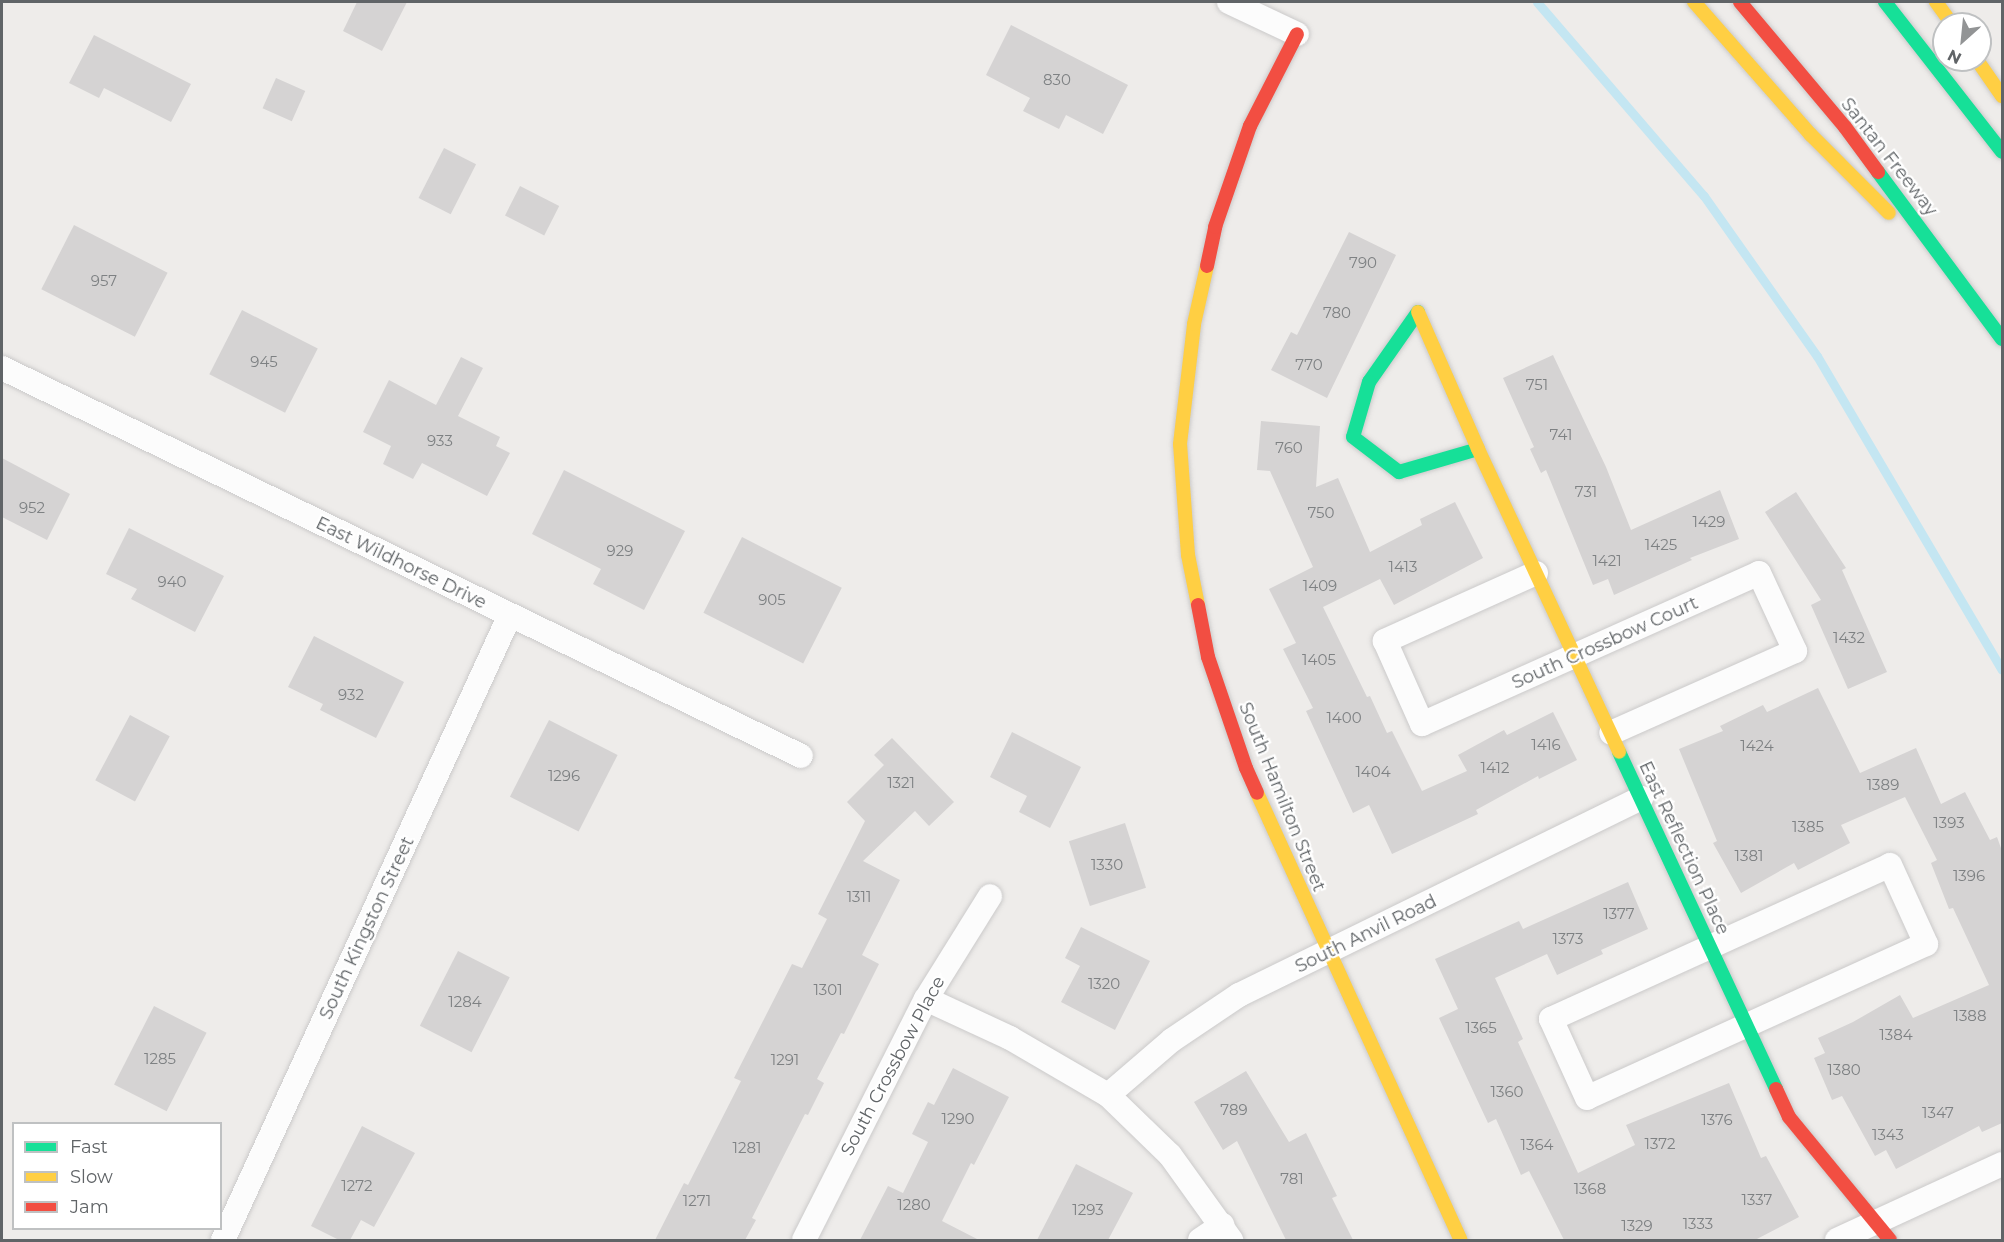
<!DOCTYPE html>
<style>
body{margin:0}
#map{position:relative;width:2004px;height:1242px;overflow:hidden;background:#eeecea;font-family:Montserrat,sans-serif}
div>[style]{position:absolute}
.stream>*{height:9px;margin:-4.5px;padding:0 4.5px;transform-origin:4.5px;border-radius:4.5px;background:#c4e6f2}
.building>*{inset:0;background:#d5d3d3;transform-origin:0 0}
.roads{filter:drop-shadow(0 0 2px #cbcaca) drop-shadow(0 0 2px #cbcaca)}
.street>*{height:24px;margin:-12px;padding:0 12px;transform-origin:12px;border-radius:12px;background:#fcfcfc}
.fast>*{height:14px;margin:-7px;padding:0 7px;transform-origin:7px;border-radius:7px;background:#16e098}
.slow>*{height:14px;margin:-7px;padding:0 7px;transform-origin:7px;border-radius:7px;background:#ffcf43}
.jam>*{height:14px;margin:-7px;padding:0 7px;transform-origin:7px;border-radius:7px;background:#f24e42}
span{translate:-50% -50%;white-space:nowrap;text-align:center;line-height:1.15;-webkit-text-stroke:4.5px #fff;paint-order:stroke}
.number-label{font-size:15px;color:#7e8183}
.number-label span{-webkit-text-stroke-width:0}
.street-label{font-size:18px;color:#606467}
.frame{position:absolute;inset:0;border:3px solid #606467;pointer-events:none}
.legend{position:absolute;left:12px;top:1122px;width:210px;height:108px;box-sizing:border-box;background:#fff;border:2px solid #bfc1c2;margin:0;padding:8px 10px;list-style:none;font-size:18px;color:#606467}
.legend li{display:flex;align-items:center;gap:12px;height:30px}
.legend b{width:30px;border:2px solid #bfc1c2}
.north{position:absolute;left:1932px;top:12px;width:60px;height:60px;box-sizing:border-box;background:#fff;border:2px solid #bfc1c2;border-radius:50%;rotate:207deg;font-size:16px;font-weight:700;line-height:24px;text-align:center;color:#606467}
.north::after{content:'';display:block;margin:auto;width:21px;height:27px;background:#929495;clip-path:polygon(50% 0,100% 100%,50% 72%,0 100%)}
</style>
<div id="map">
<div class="stream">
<div style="left:1537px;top:2px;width:256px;rotate:49.3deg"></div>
<div style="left:1704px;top:196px;width:196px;rotate:54.8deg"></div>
<div style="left:1817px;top:356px;width:364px;rotate:59.5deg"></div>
</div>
<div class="building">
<div style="clip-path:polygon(357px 2px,407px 2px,382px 51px,343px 31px)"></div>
<div style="clip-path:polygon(1011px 25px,1128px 85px,1103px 134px,1066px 115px,1059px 129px,1023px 111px,1030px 98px,986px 75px)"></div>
<div style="clip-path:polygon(94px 35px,191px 84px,171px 122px,104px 88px,99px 98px,69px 83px)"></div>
<div style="left:276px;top:78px;width:32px;height:33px;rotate:24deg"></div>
<div style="left:444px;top:148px;width:36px;height:56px;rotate:27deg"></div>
<div style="left:520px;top:186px;width:44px;height:33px;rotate:27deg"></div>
<div style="left:74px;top:225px;width:105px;height:72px;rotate:27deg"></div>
<div style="clip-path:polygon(1349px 232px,1396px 255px,1327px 398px,1271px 370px,1291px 332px,1297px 335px)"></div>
<div style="left:242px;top:310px;width:85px;height:72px;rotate:27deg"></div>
<div style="clip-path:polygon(1553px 355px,1606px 467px,1631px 530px,1720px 490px,1739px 539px,1690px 558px,1692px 560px,1614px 595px,1608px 579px,1593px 585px,1546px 470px,1541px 473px,1530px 449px,1534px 447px,1503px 378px)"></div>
<div style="clip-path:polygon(461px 357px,483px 368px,458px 416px,500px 437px,496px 446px,510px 453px,487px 496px,422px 463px,413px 479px,383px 464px,391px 446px,363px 432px,389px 380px,436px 405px)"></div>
<div style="clip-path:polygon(1261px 421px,1320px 426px,1316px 487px,1338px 478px,1370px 552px,1422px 525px,1420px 519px,1455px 502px,1483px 558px,1394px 605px,1380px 579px,1323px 607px,1367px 697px,1370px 696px,1387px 733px,1392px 731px,1422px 791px,1467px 771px,1458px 755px,1504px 730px,1507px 735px,1553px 712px,1577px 760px,1539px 779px,1538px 776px,1476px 810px,1478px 814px,1392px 854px,1369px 805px,1353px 813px,1306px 711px,1313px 708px,1283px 649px,1296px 643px,1269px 589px,1313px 567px,1270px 471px,1257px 470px)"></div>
<div style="clip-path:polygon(2px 458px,70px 494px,47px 540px,2px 517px)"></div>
<div style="clip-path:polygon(564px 470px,685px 531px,644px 610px,593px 584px,601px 569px,532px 534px)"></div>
<div style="clip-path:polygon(1796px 492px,1846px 568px,1842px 570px,1887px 672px,1848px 689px,1811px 605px,1821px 600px,1765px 512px)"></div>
<div style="clip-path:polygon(129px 528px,224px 576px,195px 632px,131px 599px,137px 589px,106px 574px)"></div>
<div style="left:742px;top:537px;width:112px;height:85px;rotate:27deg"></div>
<div style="clip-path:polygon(314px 636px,404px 682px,376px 738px,320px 710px,323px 704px,288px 687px)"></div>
<div style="clip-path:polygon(1818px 688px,1860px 773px,1916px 748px,1941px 804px,1965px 792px,1990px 840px,1997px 837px,2002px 851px,2002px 1123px,1982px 1132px,1979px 1126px,1896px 1169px,1886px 1150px,1875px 1156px,1842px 1096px,1832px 1100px,1814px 1058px,1825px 1053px,1818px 1038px,1853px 1022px,1900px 995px,1913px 1018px,1989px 985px,1953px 908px,1949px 909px,1931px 863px,1937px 860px,1905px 797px,1841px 825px,1850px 843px,1798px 870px,1794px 863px,1741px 893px,1713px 843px,1717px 841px,1679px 749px,1723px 731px,1720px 726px,1763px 705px,1767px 712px)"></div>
<div style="left:130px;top:715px;width:45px;height:74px;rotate:28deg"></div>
<div style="left:549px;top:720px;width:77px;height:86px;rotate:27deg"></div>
<div style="clip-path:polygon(1012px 732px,1081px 767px,1050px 828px,1019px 812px,1027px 796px,990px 777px)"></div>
<div style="clip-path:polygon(892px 738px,954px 802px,929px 826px,915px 811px,863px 861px,900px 880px,862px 955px,879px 964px,844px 1034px,841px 1033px,817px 1079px,824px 1083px,808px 1115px,805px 1114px,752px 1218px,756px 1220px,745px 1240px,655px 1240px,684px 1183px,688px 1185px,741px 1081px,734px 1078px,792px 964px,802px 968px,827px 919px,818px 914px,865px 821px,847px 802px,884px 765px,874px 755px)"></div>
<div style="left:1125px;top:823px;width:68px;height:59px;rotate:72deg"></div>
<div style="clip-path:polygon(1628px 882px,1648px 929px,1601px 950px,1603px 954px,1557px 975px,1547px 954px,1495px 978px,1523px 1039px,1518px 1042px,1578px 1173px,1635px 1145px,1626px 1125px,1729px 1083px,1761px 1158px,1766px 1156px,1799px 1217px,1755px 1240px,1564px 1240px,1529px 1171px,1521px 1175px,1496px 1119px,1488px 1123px,1439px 1018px,1458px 1009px,1435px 959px,1519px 921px,1523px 929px)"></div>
<div style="clip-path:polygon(1081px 927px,1150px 961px,1115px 1030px,1061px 1002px,1080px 966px,1065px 958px)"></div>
<div style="left:458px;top:951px;width:58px;height:84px;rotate:27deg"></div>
<div style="left:154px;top:1006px;width:59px;height:88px;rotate:27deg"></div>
<div style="clip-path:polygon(953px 1068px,1009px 1097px,974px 1165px,971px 1163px,942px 1221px,979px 1240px,860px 1240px,888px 1186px,903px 1193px,928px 1142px,912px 1134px,928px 1102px,934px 1105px)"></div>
<div style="clip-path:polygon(1246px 1071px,1289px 1142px,1306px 1133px,1337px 1196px,1332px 1198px,1353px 1240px,1286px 1240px,1237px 1141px,1223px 1150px,1194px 1102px)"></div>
<div style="clip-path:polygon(362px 1126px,415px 1153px,374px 1227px,361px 1220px,350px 1240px,339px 1240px,311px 1226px)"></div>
<div style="clip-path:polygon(1076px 1164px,1133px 1193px,1108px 1240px,1037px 1240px)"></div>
</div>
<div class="roads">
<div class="street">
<div style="left:1229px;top:2px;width:75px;rotate:25.2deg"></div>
<div style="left:2px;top:368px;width:888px;rotate:25.9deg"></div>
<div style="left:1536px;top:573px;width:166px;rotate:155.8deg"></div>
<div style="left:1385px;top:641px;width:91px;rotate:66deg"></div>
<div style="left:1422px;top:724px;width:369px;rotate:-24.1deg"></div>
<div style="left:1759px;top:573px;width:86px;rotate:65.2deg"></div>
<div style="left:1795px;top:651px;width:201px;rotate:156deg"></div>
<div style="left:1890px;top:865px;width:87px;rotate:65.5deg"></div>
<div style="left:1926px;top:944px;width:372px;rotate:155.6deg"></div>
<div style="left:1587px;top:1098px;width:87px;rotate:-114.5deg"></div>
<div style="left:1551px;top:1019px;width:372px;rotate:-24.4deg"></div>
<div style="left:926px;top:999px;width:93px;rotate:24.9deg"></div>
<div style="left:1010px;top:1038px;width:113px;rotate:30.2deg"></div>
<div style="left:1108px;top:1095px;width:86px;rotate:44.1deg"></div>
<div style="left:1170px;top:1155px;width:105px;rotate:54.3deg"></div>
<div style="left:1108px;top:1095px;width:84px;rotate:-40.7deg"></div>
<div style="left:1172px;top:1040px;width:81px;rotate:-33.9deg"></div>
<div style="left:1239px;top:995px;width:448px;rotate:-26.1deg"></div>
<div style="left:223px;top:1240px;width:688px;rotate:-65.34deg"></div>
<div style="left:804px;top:1240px;width:270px;rotate:-63.2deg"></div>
<div style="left:926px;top:999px;width:121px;rotate:-58.1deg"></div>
<div style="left:1200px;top:1240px;width:27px;rotate:-34deg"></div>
<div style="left:1837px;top:1240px;width:182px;rotate:-24.7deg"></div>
</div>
<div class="fast">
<div style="left:1885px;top:2px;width:190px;rotate:52deg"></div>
<div style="left:1878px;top:172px;width:208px;rotate:53.4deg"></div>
<div style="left:1418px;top:312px;width:85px;rotate:125deg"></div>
<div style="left:1369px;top:382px;width:57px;rotate:106.2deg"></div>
<div style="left:1353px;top:437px;width:58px;rotate:37.3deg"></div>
<div style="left:1399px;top:472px;width:82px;rotate:-16.2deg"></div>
<div style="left:1619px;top:752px;width:372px;rotate:65deg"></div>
</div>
<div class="slow">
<div style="left:1694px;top:2px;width:177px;rotate:48.7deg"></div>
<div style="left:1811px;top:135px;width:110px;rotate:45deg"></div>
<div style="left:1936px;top:2px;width:27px;rotate:54deg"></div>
<div style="left:1977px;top:60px;width:44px;rotate:55.2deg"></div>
<div style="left:1418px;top:312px;width:150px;rotate:66.3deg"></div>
<div style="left:1478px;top:449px;width:334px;rotate:65deg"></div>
<div style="left:1198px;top:605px;width:51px;rotate:-101.3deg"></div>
<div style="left:1188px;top:555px;width:111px;rotate:-94.1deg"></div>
<div style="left:1180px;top:444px;width:121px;rotate:-83.3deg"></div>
<div style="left:1194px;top:324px;width:59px;rotate:-77.4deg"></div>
<div style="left:1257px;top:793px;width:491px;rotate:65.5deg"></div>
</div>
<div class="jam">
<div style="left:1740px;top:2px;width:163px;rotate:50deg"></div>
<div style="left:1845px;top:127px;width:56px;rotate:53.7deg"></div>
<div style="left:1207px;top:266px;width:40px;rotate:-78deg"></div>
<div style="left:1215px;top:227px;width:107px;rotate:-70.9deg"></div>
<div style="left:1250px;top:126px;width:103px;rotate:-62.9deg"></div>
<div style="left:1198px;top:605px;width:53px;rotate:79.1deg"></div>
<div style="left:1208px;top:657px;width:117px;rotate:71.1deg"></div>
<div style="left:1246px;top:768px;width:27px;rotate:66deg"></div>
<div style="left:1776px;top:1089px;width:31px;rotate:65deg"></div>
<div style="left:1789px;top:1117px;width:159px;rotate:50.6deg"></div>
</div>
</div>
<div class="number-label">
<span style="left:1057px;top:80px">830</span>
<span style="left:1363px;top:263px">790</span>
<span style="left:104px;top:281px">957</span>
<span style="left:1337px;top:313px">780</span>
<span style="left:264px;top:362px">945</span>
<span style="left:1309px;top:365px">770</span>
<span style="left:1537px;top:385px">751</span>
<span style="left:1561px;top:435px">741</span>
<span style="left:440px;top:441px">933</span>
<span style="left:1289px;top:448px">760</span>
<span style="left:1586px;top:492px">731</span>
<span style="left:32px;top:508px">952</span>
<span style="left:1321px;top:513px">750</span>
<span style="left:1709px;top:522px">1429</span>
<span style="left:1661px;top:545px">1425</span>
<span style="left:620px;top:551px">929</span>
<span style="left:1607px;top:561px">1421</span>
<span style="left:1403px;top:567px">1413</span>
<span style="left:172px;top:582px">940</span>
<span style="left:1320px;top:586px">1409</span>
<span style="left:772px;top:600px">905</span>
<span style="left:1849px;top:638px">1432</span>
<span style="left:1319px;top:660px">1405</span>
<span style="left:351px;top:695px">932</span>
<span style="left:1344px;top:718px">1400</span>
<span style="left:1546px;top:745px">1416</span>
<span style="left:1757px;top:746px">1424</span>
<span style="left:1495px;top:768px">1412</span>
<span style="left:1373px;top:772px">1404</span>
<span style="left:564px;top:776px">1296</span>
<span style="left:901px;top:783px">1321</span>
<span style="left:1883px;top:785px">1389</span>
<span style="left:1949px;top:823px">1393</span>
<span style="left:1808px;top:827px">1385</span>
<span style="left:1749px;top:856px">1381</span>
<span style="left:1107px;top:865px">1330</span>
<span style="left:1969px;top:876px">1396</span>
<span style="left:859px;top:897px">1311</span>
<span style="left:1619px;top:914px">1377</span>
<span style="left:1568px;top:939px">1373</span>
<span style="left:1104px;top:984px">1320</span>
<span style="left:828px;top:990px">1301</span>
<span style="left:465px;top:1002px">1284</span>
<span style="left:1970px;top:1016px">1388</span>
<span style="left:1481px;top:1028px">1365</span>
<span style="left:1896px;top:1035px">1384</span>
<span style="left:160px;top:1059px">1285</span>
<span style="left:785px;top:1060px">1291</span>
<span style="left:1844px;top:1070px">1380</span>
<span style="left:1507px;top:1092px">1360</span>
<span style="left:1234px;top:1110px">789</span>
<span style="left:1938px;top:1113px">1347</span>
<span style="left:958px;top:1119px">1290</span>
<span style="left:1717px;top:1120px">1376</span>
<span style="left:1888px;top:1135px">1343</span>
<span style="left:1660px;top:1144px">1372</span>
<span style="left:1537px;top:1145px">1364</span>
<span style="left:747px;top:1148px">1281</span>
<span style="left:1292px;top:1179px">781</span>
<span style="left:357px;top:1186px">1272</span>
<span style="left:1590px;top:1189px">1368</span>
<span style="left:1757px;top:1200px">1337</span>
<span style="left:697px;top:1201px">1271</span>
<span style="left:914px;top:1205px">1280</span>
<span style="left:1088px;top:1210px">1293</span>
<span style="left:1698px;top:1224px">1333</span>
<span style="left:1637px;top:1226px">1329</span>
</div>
<div class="street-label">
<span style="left:1889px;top:157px;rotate:52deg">Santan Freeway</span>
<span style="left:401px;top:563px;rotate:26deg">East Wildhorse Drive</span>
<span style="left:1605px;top:643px;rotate:-24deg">South Crossbow Court</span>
<span style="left:1282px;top:797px;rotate:68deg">South Hamilton Street</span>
<span style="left:1684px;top:848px;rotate:65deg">East Reflection Place</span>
<span style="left:367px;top:928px;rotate:-65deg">South Kingston Street</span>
<span style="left:1366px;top:934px;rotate:-26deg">South Anvil Road</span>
<span style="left:893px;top:1066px;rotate:-62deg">South Crossbow Place</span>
</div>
<div class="frame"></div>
<ul class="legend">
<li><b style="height:8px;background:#16e098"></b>Fast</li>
<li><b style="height:8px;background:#ffcf43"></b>Slow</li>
<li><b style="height:8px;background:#f24e42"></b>Jam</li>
</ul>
<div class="north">N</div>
</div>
